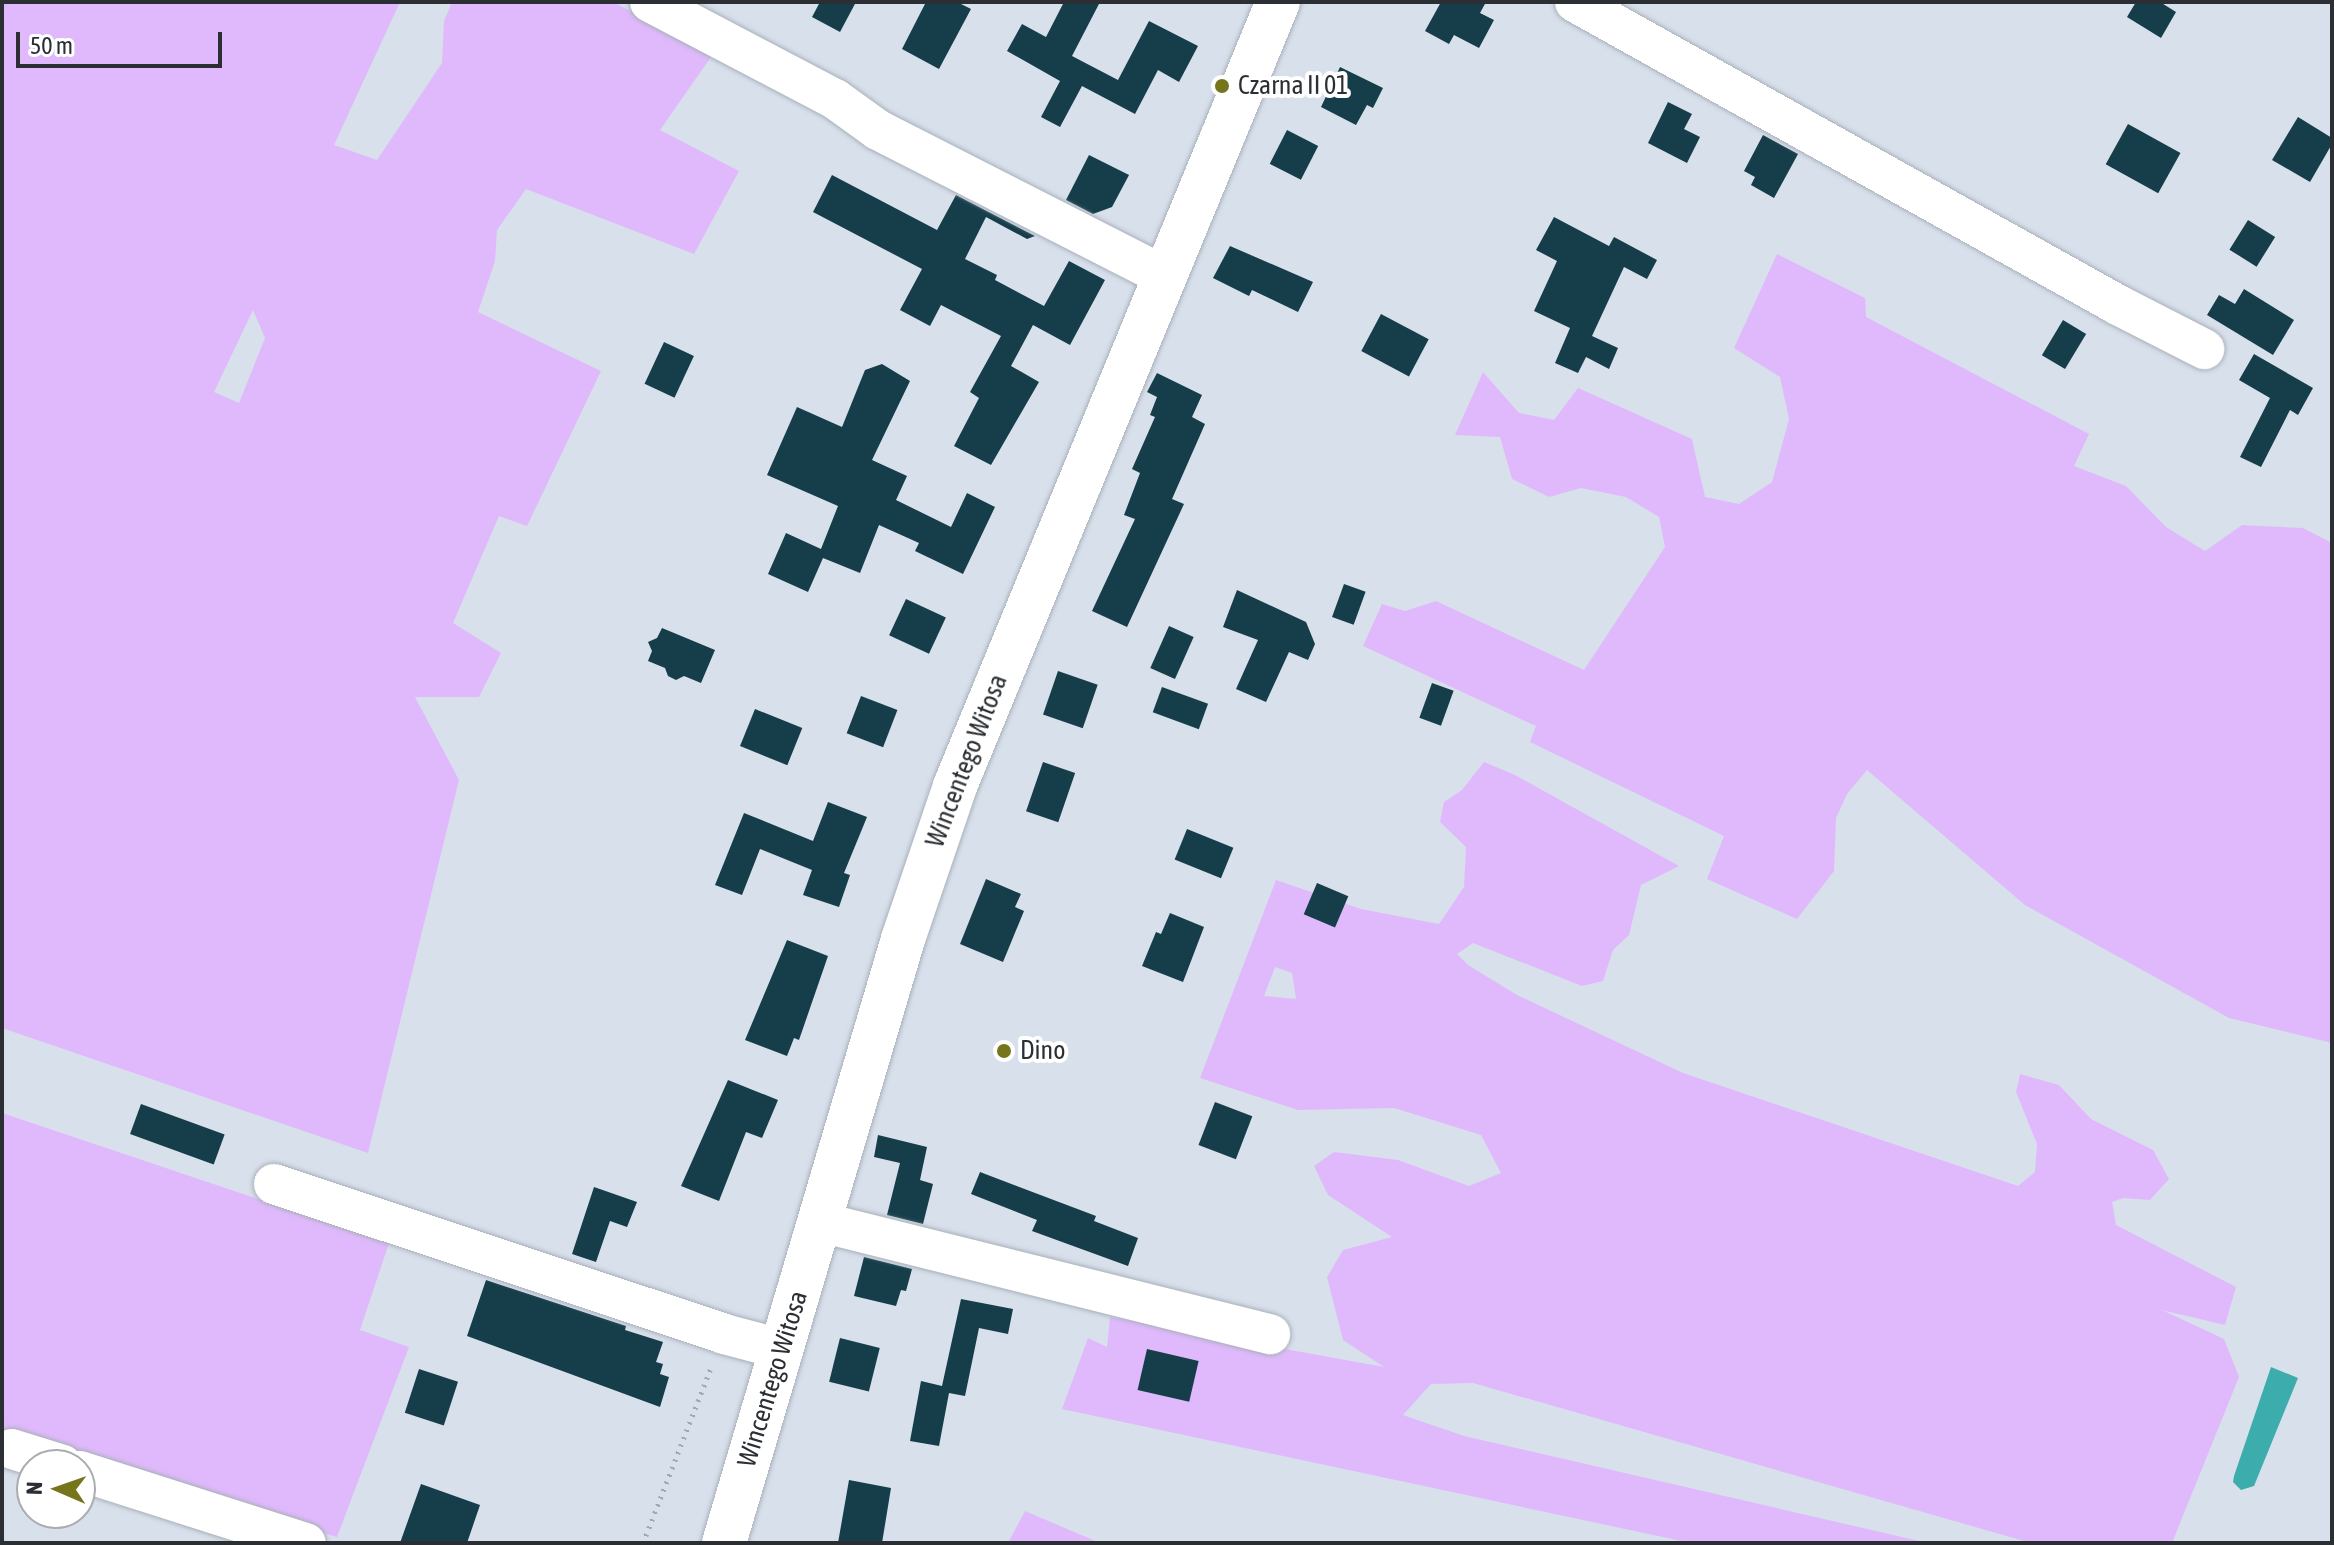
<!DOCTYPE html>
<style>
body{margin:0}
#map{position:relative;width:2334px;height:1545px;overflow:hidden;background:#d8e0eb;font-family:"Asap Condensed",sans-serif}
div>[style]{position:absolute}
.green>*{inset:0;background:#e0b9fc}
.water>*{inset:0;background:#3cacad}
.building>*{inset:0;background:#163d4a;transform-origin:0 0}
.path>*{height:5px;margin-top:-2.5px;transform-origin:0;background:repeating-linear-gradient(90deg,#a1a8b1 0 2px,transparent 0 8px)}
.roads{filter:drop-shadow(0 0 2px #a8b0ba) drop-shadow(0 0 2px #a8b0ba)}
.minor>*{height:40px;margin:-20px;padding:0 20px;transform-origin:20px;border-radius:20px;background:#fff}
.major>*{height:44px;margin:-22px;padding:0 22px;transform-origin:22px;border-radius:22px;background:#fff}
.dots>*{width:22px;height:22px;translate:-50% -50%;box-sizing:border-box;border:4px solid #fff;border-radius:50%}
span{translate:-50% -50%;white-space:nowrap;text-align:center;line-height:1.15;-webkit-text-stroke:8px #fff;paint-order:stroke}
.poi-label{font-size:26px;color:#2b2f33}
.left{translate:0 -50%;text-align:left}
.street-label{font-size:26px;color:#2b2f33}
.frame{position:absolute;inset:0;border:4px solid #2b2f33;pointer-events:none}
.north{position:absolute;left:16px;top:1449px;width:80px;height:80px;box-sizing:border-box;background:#fff;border:2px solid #aaacad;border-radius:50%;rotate:272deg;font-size:22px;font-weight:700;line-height:32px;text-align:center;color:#2b2f33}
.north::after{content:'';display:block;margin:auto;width:28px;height:36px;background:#76751b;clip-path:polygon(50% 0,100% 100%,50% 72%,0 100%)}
.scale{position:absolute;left:16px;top:32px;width:206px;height:36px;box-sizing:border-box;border:4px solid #2b2f33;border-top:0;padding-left:10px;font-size:24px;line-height:28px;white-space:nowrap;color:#2b2f33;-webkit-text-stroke:6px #fff;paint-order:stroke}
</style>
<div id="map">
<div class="green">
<div style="clip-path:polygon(evenodd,2px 2px,400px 2px,334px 145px,377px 160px,442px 63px,444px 21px,452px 2px,613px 2px,713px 54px,660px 130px,739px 171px,694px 254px,526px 189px,497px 230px,495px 261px,478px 312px,601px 371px,527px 526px,499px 516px,453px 623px,501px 653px,479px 697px,415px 697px,459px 780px,368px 1153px,2px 1028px,2px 2px,253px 310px,265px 338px,239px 403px,214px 392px,253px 310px)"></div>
<div style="clip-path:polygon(1777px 254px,1865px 298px,1866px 317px,2089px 434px,2074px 466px,2126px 486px,2166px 527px,2205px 551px,2242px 525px,2303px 528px,2332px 543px,2332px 1043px,2229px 1018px,2025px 905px,1867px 770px,1847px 794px,1836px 818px,1834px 871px,1797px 919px,1707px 879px,1724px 836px,1530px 742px,1536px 726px,1363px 646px,1382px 604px,1405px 611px,1436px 601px,1584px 670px,1665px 547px,1659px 517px,1626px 497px,1581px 488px,1549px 497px,1512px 479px,1500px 437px,1455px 435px,1483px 372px,1519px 413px,1554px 420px,1578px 388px,1692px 439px,1705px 497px,1739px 504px,1772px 482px,1789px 419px,1780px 377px,1734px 348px)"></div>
<div style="clip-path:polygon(evenodd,1484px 762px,1515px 775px,1679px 866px,1641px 885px,1629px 935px,1613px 950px,1603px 981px,1582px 986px,1473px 943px,1457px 954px,1468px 965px,1517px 995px,1683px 1073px,2018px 1186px,2035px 1172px,2037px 1144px,2016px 1092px,2020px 1074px,2059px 1085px,2091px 1119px,2153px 1150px,2169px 1179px,2150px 1200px,2123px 1198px,2112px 1202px,2116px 1225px,2236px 1287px,2225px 1325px,2162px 1310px,2224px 1339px,2239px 1377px,2172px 1543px,2031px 1543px,1473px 1383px,1431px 1384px,1403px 1415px,1464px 1436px,1928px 1543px,1691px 1543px,1062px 1409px,1088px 1338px,1107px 1347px,1110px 1317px,1384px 1367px,1343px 1340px,1327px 1277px,1343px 1250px,1392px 1237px,1328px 1195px,1314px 1166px,1334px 1152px,1398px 1160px,1469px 1186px,1501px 1173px,1481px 1135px,1394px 1108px,1298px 1110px,1200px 1078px,1276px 880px,1361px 909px,1439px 924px,1464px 887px,1466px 847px,1440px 822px,1444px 802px,1462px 790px,1484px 762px,1275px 967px,1292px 973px,1296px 999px,1264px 996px,1275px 967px)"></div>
<div style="clip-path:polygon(2px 1113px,389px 1243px,360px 1330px,409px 1347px,337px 1537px,2px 1430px)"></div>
<div style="clip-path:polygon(1025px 1511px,1100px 1543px,1008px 1543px)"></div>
</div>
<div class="water">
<div style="clip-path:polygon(2271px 1367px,2298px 1378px,2254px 1486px,2241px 1490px,2233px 1482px,2234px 1476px)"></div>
</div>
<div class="building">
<div style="clip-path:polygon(820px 2px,856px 2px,840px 32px,812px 17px)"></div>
<div style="clip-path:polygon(926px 2px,957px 2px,971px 9px,939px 69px,902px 49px)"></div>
<div style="clip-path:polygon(1064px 2px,1100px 2px,1072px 56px,1118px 80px,1149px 21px,1198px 46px,1179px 82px,1158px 70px,1135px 114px,1082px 86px,1060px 127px,1041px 117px,1060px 81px,1007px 51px,1022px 24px,1046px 37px)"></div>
<div style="clip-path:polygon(1441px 2px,1486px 2px,1480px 13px,1494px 20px,1479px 48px,1454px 35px,1449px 44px,1425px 31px)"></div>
<div style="clip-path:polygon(2136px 2px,2160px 2px,2176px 12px,2161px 38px,2127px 17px)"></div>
<div style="clip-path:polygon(1340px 67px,1383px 88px,1373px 108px,1367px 105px,1356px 125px,1321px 107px)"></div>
<div style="clip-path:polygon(1668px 102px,1692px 114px,1684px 129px,1700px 137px,1687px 163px,1648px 143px)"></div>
<div style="clip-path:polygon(2298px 117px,2332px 138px,2332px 144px,2310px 182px,2272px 160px)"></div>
<div style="left:2128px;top:124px;width:60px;height:46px;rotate:29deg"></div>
<div style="left:1287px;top:130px;width:35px;height:38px;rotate:27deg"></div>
<div style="clip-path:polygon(1763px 135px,1798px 154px,1774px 198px,1751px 185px,1755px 177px,1744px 171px)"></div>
<div style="clip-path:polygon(1089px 155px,1129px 175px,1112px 207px,1093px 214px,1066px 200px)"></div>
<div style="clip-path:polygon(832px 175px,937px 230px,956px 195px,1035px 236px,1027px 239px,986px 217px,965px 259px,997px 275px,995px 280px,1044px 306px,1069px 261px,1105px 280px,1070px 345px,1033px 325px,1011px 366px,1039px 382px,991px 465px,954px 446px,979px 398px,970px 392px,1001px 336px,941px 305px,930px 326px,900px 310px,922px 269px,813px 212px)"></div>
<div style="clip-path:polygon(1554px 217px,1609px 246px,1614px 237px,1657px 260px,1647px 279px,1624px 267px,1592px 336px,1618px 348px,1609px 369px,1586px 357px,1578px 373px,1555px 363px,1570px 328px,1534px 311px,1557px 261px,1536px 250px)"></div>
<div style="left:2248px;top:220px;width:32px;height:35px;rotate:32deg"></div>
<div style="clip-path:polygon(1230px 246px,1313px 282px,1298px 312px,1252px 290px,1249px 296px,1213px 278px)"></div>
<div style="clip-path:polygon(2244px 289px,2294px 320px,2273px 355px,2207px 315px,2219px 295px,2235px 304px)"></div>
<div style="left:1381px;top:314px;width:54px;height:42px;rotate:28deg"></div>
<div style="left:2063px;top:320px;width:27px;height:41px;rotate:31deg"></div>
<div style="left:664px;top:342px;width:33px;height:46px;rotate:25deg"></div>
<div style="clip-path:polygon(2254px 354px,2313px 388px,2298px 415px,2290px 410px,2261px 467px,2240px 457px,2270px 398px,2239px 380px)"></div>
<div style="clip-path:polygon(882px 364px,910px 381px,872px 460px,907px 476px,896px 500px,951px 527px,967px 493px,995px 507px,963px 574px,915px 551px,919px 543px,879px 525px,860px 573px,823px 558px,808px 592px,768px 574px,786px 533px,821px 549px,838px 506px,767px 475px,797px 407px,842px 427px,865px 370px)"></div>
<div style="clip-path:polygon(1157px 373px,1202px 395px,1192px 417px,1205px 424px,1172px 499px,1184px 504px,1127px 627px,1092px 611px,1135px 519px,1124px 515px,1140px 473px,1132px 469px,1155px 417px,1150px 415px,1157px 397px,1147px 392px)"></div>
<div style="left:1344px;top:584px;width:23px;height:35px;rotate:20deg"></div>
<div style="clip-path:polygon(1237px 590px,1306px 622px,1315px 644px,1308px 660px,1289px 652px,1266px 702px,1236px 689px,1258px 640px,1223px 627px)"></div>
<div style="left:906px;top:599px;width:44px;height:40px;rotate:25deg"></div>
<div style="left:1169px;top:626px;width:27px;height:46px;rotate:24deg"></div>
<div style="clip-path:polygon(662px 628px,715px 650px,701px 683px,684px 676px,676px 680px,668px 676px,665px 668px,648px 661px,652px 651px,648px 642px,657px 638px)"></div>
<div style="left:1058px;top:671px;width:42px;height:46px;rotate:19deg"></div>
<div style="left:1432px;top:683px;width:23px;height:37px;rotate:20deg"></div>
<div style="left:1162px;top:687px;width:49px;height:27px;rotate:20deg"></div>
<div style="left:861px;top:696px;width:39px;height:40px;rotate:21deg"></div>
<div style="left:755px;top:709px;width:51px;height:40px;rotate:22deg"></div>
<div style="left:1043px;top:762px;width:34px;height:52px;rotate:19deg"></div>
<div style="clip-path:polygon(828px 802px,867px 817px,844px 873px,850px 875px,839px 907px,803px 895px,812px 870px,760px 849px,742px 895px,715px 885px,744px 813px,813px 841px)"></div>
<div style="left:1187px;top:829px;width:50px;height:33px;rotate:22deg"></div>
<div style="clip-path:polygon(986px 879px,1021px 894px,1015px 907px,1024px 911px,1003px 962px,960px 944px)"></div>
<div style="left:1317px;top:883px;width:34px;height:34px;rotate:23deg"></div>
<div style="clip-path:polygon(1170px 913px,1204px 927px,1183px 982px,1142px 966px,1156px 932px,1161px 934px)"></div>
<div style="clip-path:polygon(787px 940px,828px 956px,799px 1040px,794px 1038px,787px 1056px,745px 1040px)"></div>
<div style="clip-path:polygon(728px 1080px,778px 1100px,762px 1138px,746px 1132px,719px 1201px,681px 1186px)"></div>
<div style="left:1215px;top:1102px;width:40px;height:46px;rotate:21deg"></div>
<div style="left:141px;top:1104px;width:89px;height:32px;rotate:20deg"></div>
<div style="clip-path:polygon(878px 1135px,927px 1147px,920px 1180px,933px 1184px,923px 1224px,887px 1215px,900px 1163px,874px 1157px)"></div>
<div style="clip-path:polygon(980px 1172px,1096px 1216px,1094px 1221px,1138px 1238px,1128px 1266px,1032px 1231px,1037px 1220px,971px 1194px)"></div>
<div style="clip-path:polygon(594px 1187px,637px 1202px,627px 1227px,610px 1221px,596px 1262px,572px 1254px)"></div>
<div style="clip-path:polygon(864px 1257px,912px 1269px,906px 1291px,901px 1290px,896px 1306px,854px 1296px)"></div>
<div style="clip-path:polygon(486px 1280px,626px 1326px,625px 1330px,663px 1342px,656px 1362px,663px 1364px,660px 1374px,669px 1377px,660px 1407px,467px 1336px)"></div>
<div style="clip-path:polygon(961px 1299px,1013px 1309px,1008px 1334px,979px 1328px,965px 1396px,949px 1393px,939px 1446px,910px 1441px,921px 1381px,942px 1386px)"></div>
<div style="left:840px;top:1338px;width:41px;height:45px;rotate:14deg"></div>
<div style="left:1147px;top:1349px;width:53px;height:42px;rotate:13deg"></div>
<div style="left:419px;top:1369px;width:41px;height:46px;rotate:18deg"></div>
<div style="clip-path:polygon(849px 1480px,891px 1488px,882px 1543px,838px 1543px)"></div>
<div style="clip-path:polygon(421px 1484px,480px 1505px,467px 1543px,400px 1543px)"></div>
</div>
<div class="path">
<div style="left:643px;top:1543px;width:191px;rotate:-68.8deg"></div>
</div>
<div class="roads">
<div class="minor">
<div style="left:650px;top:2px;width:209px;rotate:27.7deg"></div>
<div style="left:835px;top:99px;width:53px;rotate:35.8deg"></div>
<div style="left:878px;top:130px;width:321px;rotate:27deg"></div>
<div style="left:1575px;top:2px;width:622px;rotate:29.16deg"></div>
<div style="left:2118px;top:305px;width:97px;rotate:27.1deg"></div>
<div style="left:274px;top:1184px;width:474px;rotate:18.4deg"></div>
<div style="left:724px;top:1334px;width:59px;rotate:14.7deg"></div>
<div style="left:820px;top:1222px;width:464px;rotate:14deg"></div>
<div style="left:12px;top:1449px;width:53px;rotate:17.4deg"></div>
<div style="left:80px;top:1471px;width:237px;rotate:17.7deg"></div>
</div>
<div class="major">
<div style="left:724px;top:1543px;width:630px;rotate:-73.49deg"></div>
<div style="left:903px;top:939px;width:162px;rotate:-71.2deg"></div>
<div style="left:955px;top:786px;width:848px;rotate:-67.61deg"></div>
</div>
</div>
<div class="dots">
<div style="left:1222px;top:86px;background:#76751b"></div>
<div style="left:1004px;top:1051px;background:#76751b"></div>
</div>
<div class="poi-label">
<span class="left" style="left:1238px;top:86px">Czarna II 01</span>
<span class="left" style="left:1020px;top:1051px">Dino</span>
</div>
<div class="street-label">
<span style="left:967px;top:761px;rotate:-69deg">Wincentego Witosa</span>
<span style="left:773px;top:1379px;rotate:-73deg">Wincentego Witosa</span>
</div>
<div class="frame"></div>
<div class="north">N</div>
<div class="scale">50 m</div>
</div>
